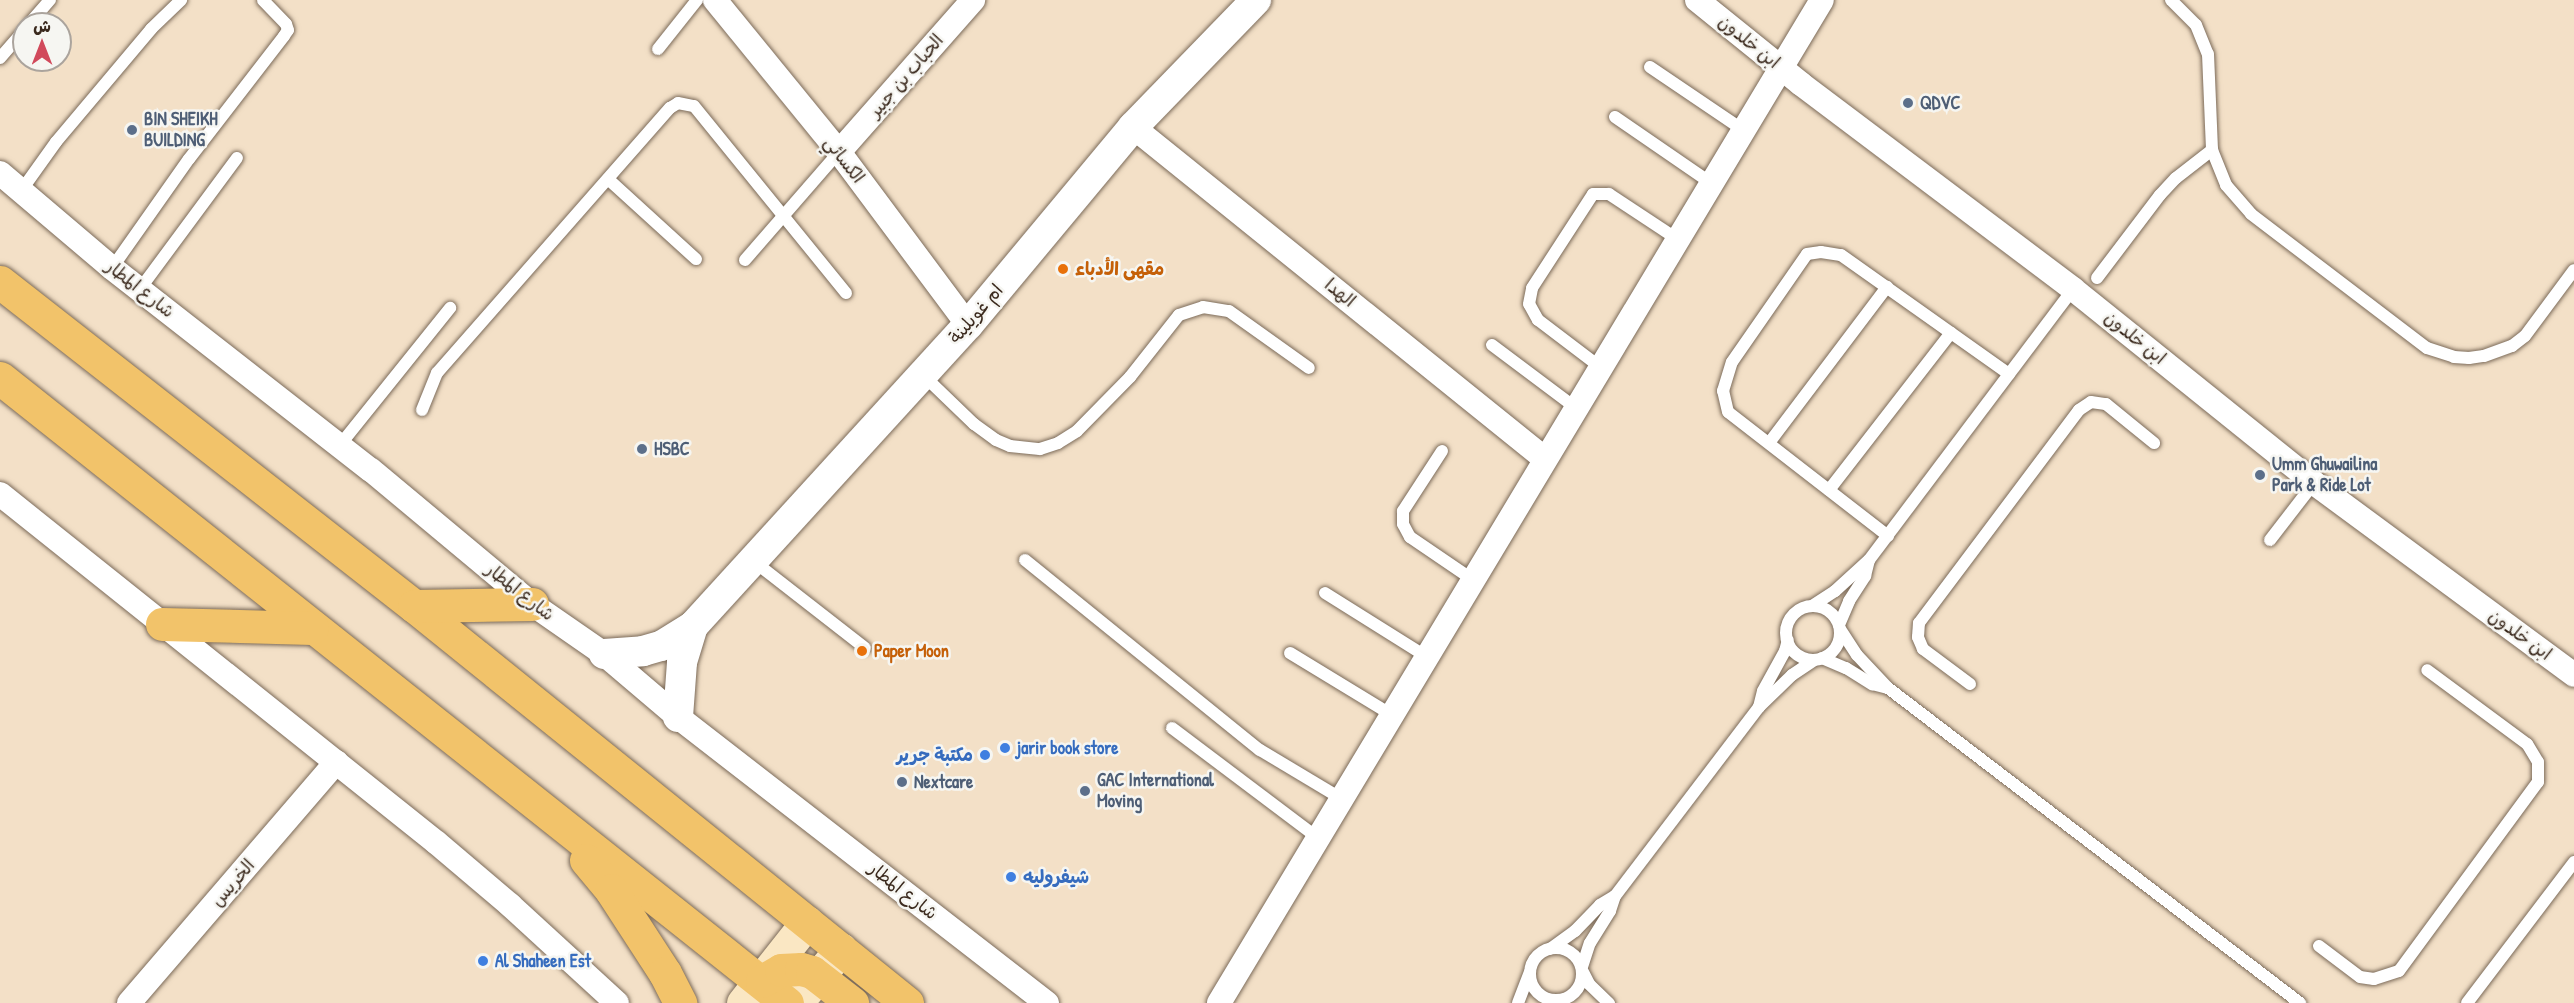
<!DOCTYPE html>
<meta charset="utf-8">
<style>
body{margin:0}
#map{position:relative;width:2574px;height:1003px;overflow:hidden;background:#f3e0c7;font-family:"Patrick Hand","Playpen Sans Arabic",sans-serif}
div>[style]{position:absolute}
.roads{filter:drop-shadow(0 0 2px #7b6a59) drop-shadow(0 0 2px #7b6a59)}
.service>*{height:12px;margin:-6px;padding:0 6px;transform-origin:6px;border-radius:6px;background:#fff}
.service>.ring{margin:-6px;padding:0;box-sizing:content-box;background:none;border:12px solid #fff;border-radius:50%}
.minor>*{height:24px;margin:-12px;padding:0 12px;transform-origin:12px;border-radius:12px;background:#fff}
.tertiary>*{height:30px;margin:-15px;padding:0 15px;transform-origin:15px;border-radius:15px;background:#fff}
.secondary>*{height:33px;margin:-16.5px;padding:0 16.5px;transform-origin:16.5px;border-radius:16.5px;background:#fae7c3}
.primary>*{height:33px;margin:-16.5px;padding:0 16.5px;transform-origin:16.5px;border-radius:16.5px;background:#f2c36a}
.dots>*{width:16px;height:16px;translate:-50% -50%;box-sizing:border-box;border:3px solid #f6f6f2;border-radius:50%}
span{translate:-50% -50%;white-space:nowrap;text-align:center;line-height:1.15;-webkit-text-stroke:5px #f6f6f2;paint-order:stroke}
.street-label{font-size:18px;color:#3b2a1e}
.service-label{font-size:18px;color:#4e5e75;font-weight:700}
.left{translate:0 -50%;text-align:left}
.food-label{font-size:18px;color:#c56008;font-weight:700}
.shop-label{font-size:18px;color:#366cbe;font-weight:700}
.right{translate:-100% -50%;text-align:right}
.north{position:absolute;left:12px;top:12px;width:60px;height:60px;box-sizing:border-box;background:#f6f6f2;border:2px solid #aba49d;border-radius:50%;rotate:0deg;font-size:16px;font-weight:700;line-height:24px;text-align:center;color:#3b2a1e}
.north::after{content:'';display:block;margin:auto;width:21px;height:27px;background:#d1495b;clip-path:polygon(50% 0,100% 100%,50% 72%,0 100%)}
</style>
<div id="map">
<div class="roads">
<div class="service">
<div style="left:2171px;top:0;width:35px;rotate:45deg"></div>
<div style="left:2196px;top:25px;width:31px;rotate:68deg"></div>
<div style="left:2208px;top:54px;width:96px;rotate:87.6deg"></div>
<div style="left:2212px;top:150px;width:38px;rotate:68deg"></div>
<div style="left:2226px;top:185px;width:38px;rotate:49deg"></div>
<div style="left:2251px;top:214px;width:221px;rotate:37.3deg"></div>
<div style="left:2427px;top:348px;width:28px;rotate:18deg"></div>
<div style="left:2454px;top:357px;width:15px;rotate:4deg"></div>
<div style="left:2469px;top:358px;width:15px;rotate:-8deg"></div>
<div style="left:2484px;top:356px;width:30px;rotate:-20deg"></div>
<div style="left:2512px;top:346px;width:16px;rotate:-38deg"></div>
<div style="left:2525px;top:336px;width:82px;rotate:-53.4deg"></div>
<div style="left:29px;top:24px;width:32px;rotate:-49deg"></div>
<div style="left:658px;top:49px;width:63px;rotate:-51.5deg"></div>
<div style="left:0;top:58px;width:37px;rotate:-49deg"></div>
<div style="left:1650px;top:67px;width:112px;rotate:34.1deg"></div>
<div style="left:1615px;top:117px;width:116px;rotate:34.5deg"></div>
<div style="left:608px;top:179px;width:119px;rotate:42.3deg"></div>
<div style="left:21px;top:191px;width:60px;rotate:-54.5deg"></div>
<div style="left:56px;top:142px;width:148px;rotate:-49.9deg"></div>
<div style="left:151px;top:29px;width:42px;rotate:-44deg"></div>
<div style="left:745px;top:260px;width:143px;rotate:-49deg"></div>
<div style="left:112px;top:268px;width:133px;rotate:-54.8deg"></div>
<div style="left:189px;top:159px;width:155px;rotate:-52.3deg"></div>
<div style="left:284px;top:36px;width:7px;rotate:-56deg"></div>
<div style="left:288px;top:30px;width:6px;rotate:-108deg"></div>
<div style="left:286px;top:24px;width:33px;rotate:-134deg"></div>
<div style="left:2097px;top:278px;width:104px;rotate:-52.8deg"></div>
<div style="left:2160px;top:195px;width:23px;rotate:-47deg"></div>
<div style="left:2176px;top:178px;width:46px;rotate:-37.9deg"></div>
<div style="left:140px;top:289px;width:163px;rotate:-53.5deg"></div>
<div style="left:1492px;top:345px;width:105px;rotate:36.9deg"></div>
<div style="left:1600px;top:367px;width:78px;rotate:-142.8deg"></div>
<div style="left:1538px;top:320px;width:18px;rotate:-119deg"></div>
<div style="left:1529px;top:304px;width:16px;rotate:-79deg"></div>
<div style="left:1532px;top:288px;width:112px;rotate:-57deg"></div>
<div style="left:1593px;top:194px;width:16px"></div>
<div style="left:1609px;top:194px;width:82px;rotate:33.5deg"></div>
<div style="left:923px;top:375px;width:71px;rotate:43.9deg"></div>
<div style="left:974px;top:424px;width:27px;rotate:36deg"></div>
<div style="left:996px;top:440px;width:15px;rotate:23deg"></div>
<div style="left:1010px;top:446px;width:30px;rotate:6deg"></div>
<div style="left:1040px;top:449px;width:19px;rotate:-18deg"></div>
<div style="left:1058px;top:443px;width:22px;rotate:-32deg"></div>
<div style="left:1077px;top:431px;width:76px;rotate:-45.5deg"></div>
<div style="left:1130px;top:377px;width:79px;rotate:-51.7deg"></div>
<div style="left:1179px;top:315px;width:25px;rotate:-18deg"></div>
<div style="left:1203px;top:307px;width:26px;rotate:9deg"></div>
<div style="left:1229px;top:311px;width:98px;rotate:35.5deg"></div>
<div style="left:422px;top:410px;width:40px;rotate:-68deg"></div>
<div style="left:437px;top:373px;width:353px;rotate:-48.7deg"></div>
<div style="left:670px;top:108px;width:9px;rotate:-32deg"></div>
<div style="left:678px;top:103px;width:16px;rotate:11deg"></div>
<div style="left:694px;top:106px;width:241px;rotate:50.9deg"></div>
<div style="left:1769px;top:443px;width:196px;rotate:-52.9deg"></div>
<div style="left:340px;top:445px;width:176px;rotate:-51.2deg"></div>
<div style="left:1442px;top:451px;width:72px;rotate:123deg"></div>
<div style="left:1403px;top:511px;width:13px;rotate:90deg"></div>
<div style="left:1403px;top:524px;width:15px;rotate:62deg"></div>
<div style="left:1410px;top:537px;width:76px;rotate:34.3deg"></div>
<div style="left:1829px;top:490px;width:199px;rotate:-52.2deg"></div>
<div style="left:1888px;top:536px;width:202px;rotate:-142.2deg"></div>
<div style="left:1728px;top:412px;width:22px;rotate:-103deg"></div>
<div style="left:1723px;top:391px;width:30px;rotate:-73deg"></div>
<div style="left:1732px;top:362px;width:131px;rotate:-55.2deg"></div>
<div style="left:1807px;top:254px;width:14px;rotate:-8deg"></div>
<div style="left:1821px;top:252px;width:20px;rotate:9deg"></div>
<div style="left:1841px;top:255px;width:206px;rotate:35.3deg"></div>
<div style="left:2270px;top:540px;width:72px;rotate:-52.3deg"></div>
<div style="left:752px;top:560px;width:143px;rotate:37.9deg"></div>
<div style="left:1025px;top:560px;width:302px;rotate:39deg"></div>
<div style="left:1260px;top:750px;width:96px;rotate:30.9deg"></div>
<div style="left:1325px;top:593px;width:120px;rotate:32.1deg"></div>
<div style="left:1812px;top:606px;width:27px;rotate:-33deg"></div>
<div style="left:1835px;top:591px;width:46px;rotate:-42.4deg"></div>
<div style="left:1869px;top:560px;width:339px;rotate:-53deg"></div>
<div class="ring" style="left:1786px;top:606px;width:42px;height:42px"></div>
<div style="left:1839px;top:625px;width:26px;rotate:-67deg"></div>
<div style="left:1849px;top:601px;width:30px;rotate:-57deg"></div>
<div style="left:1865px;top:576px;width:16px;rotate:-76deg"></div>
<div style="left:1840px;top:629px;width:31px;rotate:57deg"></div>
<div style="left:1857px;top:655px;width:45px;rotate:46.8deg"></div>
<div style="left:1888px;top:688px;width:519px;rotate:37.4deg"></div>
<div style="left:1290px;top:653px;width:119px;rotate:31.3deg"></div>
<div style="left:1822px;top:658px;width:26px;rotate:23deg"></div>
<div style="left:1846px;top:668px;width:31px;rotate:32deg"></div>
<div style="left:1872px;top:684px;width:16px;rotate:14deg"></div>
<div style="left:1970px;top:684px;width:59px;rotate:-143.3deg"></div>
<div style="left:1923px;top:649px;width:13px;rotate:-113deg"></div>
<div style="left:1918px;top:637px;width:14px;rotate:-86deg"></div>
<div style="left:1919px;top:623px;width:266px;rotate:-53.1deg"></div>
<div style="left:2079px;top:410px;width:14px;rotate:-34deg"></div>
<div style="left:2091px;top:402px;width:15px;rotate:8deg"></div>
<div style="left:2106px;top:404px;width:62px;rotate:39.1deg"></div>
<div style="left:1759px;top:707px;width:16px;rotate:-76deg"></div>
<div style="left:1763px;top:691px;width:46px;rotate:-61.2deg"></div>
<div style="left:1785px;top:651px;width:11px;rotate:-75deg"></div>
<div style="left:1172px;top:728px;width:183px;rotate:37deg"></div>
<div style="left:2319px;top:946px;width:51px;rotate:37.1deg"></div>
<div style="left:2360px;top:977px;width:14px;rotate:8deg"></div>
<div style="left:2374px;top:979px;width:26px;rotate:-18deg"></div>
<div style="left:2399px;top:971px;width:235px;rotate:-53.7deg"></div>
<div style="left:2538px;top:782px;width:20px;rotate:-90deg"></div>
<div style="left:2538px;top:762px;width:21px;rotate:-121deg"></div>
<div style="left:2527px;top:744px;width:124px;rotate:-143.5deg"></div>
<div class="ring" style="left:1530px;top:948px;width:40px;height:40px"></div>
<div style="left:1550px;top:949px;width:31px;rotate:-36deg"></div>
<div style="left:1575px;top:931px;width:36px;rotate:-46deg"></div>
<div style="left:1600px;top:905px;width:17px;rotate:-31deg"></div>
<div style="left:1582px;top:967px;width:25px;rotate:-72deg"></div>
<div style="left:1590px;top:943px;width:38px;rotate:-58deg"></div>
<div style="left:1610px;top:911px;width:16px;rotate:-72deg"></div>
<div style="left:1615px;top:896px;width:238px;rotate:-52.7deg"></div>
<div style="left:1759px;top:707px;width:46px;rotate:-44.1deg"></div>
<div style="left:1792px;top:675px;width:27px;rotate:-34deg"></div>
<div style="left:1583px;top:972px;width:13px;rotate:63deg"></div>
<div style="left:1589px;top:984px;width:28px;rotate:44deg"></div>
<div style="left:1518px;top:1003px;width:33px;rotate:-69deg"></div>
<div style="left:2467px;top:1003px;width:177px;rotate:-52.8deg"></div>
</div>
<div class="minor">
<div style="left:715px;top:0;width:196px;rotate:50.8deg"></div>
<div style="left:839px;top:152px;width:216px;rotate:53.3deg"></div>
<div style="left:1697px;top:0;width:134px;rotate:38.9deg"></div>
<div style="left:1801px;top:84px;width:341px;rotate:37deg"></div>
<div style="left:2073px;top:289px;width:309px;rotate:38.8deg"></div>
<div style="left:2314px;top:483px;width:323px;rotate:36.4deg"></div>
<div style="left:1133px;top:127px;width:529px;rotate:38.86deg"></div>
<div style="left:839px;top:152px;width:203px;rotate:-48.6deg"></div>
<div style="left:0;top:173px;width:147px;rotate:40.3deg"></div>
<div style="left:112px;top:268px;width:328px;rotate:38deg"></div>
<div style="left:371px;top:470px;width:209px;rotate:39.8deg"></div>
<div style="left:532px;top:604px;width:88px;rotate:34.8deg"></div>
<div style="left:604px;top:654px;width:97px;rotate:40.4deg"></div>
<div style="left:678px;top:717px;width:467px;rotate:37.8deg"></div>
<div style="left:0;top:494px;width:559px;rotate:38.61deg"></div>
<div style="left:437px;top:843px;width:96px;rotate:40.3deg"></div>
<div style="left:510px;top:905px;width:145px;rotate:42.5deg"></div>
<div style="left:129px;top:1003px;width:318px;rotate:-49.3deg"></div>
<div style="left:1219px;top:1003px;width:1170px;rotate:-58.99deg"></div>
</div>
<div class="tertiary">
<div style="left:604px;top:654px;width:39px;rotate:-4deg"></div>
<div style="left:643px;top:651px;width:19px;rotate:-16deg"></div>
<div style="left:661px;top:646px;width:38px;rotate:-32deg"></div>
<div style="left:693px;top:626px;width:408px;rotate:-47.6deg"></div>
<div style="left:968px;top:325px;width:258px;rotate:-50.2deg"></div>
<div style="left:1133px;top:127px;width:177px;rotate:-45.9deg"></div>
<div style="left:678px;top:717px;width:55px;rotate:-85.8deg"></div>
<div style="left:682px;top:662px;width:38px;rotate:-73deg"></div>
</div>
<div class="secondary">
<div style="left:743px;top:1003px;width:103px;rotate:-51.7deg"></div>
<div style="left:796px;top:1003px;width:70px;rotate:-50.2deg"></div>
</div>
<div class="primary">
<div style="left:0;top:282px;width:526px;rotate:38.05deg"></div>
<div style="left:414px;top:606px;width:633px;rotate:38.84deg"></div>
<div style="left:0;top:378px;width:1005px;rotate:38.46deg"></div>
<div style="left:414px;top:606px;width:118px;rotate:-1deg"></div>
<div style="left:162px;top:624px;width:150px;rotate:1.5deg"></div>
<div style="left:586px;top:860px;width:39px;rotate:50deg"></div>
<div style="left:611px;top:890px;width:99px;rotate:57deg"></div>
<div style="left:665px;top:973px;width:34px;rotate:63deg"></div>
<div style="left:762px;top:981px;width:22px;rotate:-30deg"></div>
<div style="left:781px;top:970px;width:20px;rotate:-3deg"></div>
<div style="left:801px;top:969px;width:11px;rotate:15deg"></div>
<div style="left:812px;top:972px;width:51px;rotate:37.8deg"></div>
</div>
</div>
<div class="dots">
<div style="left:1908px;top:103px;background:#5c6f8a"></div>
<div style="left:132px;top:130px;background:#5c6f8a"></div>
<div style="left:1063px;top:269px;background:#e8710a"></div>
<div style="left:642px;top:449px;background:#5c6f8a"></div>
<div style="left:2260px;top:475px;background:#5c6f8a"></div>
<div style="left:862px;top:651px;background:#e8710a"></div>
<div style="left:1005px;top:748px;background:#3f7fe0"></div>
<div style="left:985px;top:755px;background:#3f7fe0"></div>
<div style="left:902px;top:782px;background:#5c6f8a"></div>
<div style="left:1085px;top:791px;background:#5c6f8a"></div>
<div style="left:1011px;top:877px;background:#3f7fe0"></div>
<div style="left:483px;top:961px;background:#3f7fe0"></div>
</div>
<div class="street-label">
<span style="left:1749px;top:42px;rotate:39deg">ابن خلدون</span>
<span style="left:906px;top:76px;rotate:-49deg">الحباب بن جبير</span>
<span style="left:844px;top:160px;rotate:52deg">الكسائي</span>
<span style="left:140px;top:289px;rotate:38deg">شارع المطار</span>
<span style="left:1340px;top:293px;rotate:39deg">الهدا</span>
<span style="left:976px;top:314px;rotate:-49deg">ام غويلينة</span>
<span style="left:2135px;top:338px;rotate:39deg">ابن خلدون</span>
<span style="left:520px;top:592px;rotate:38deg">شارع المطار</span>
<span style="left:2520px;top:635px;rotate:36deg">ابن خلدون</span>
<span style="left:233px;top:883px;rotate:-49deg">الخريس</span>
<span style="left:903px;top:891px;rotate:38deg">شارع المطار</span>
</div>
<div class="service-label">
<span class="left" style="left:1920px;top:103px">QDVC</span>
<span class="left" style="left:144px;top:130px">BIN SHEIKH<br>BUILDING</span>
<span class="left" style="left:654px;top:449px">HSBC</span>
<span class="left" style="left:2272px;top:475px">Umm Ghuwailina<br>Park &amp; Ride Lot</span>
<span class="left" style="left:1097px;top:791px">GAC International<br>Moving</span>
<span class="left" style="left:914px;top:782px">Nextcare</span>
</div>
<div class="food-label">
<span class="left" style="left:1075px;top:269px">مقهى الأدباء</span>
<span class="left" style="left:874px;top:651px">Paper Moon</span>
</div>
<div class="shop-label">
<span class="left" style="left:1017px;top:748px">jarir book store</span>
<span class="right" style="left:973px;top:755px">مكتبة جرير</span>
<span class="left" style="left:1023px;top:877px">شيفروليه</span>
<span class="left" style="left:495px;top:961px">Al Shaheen Est</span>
</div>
<div class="north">ش</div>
</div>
